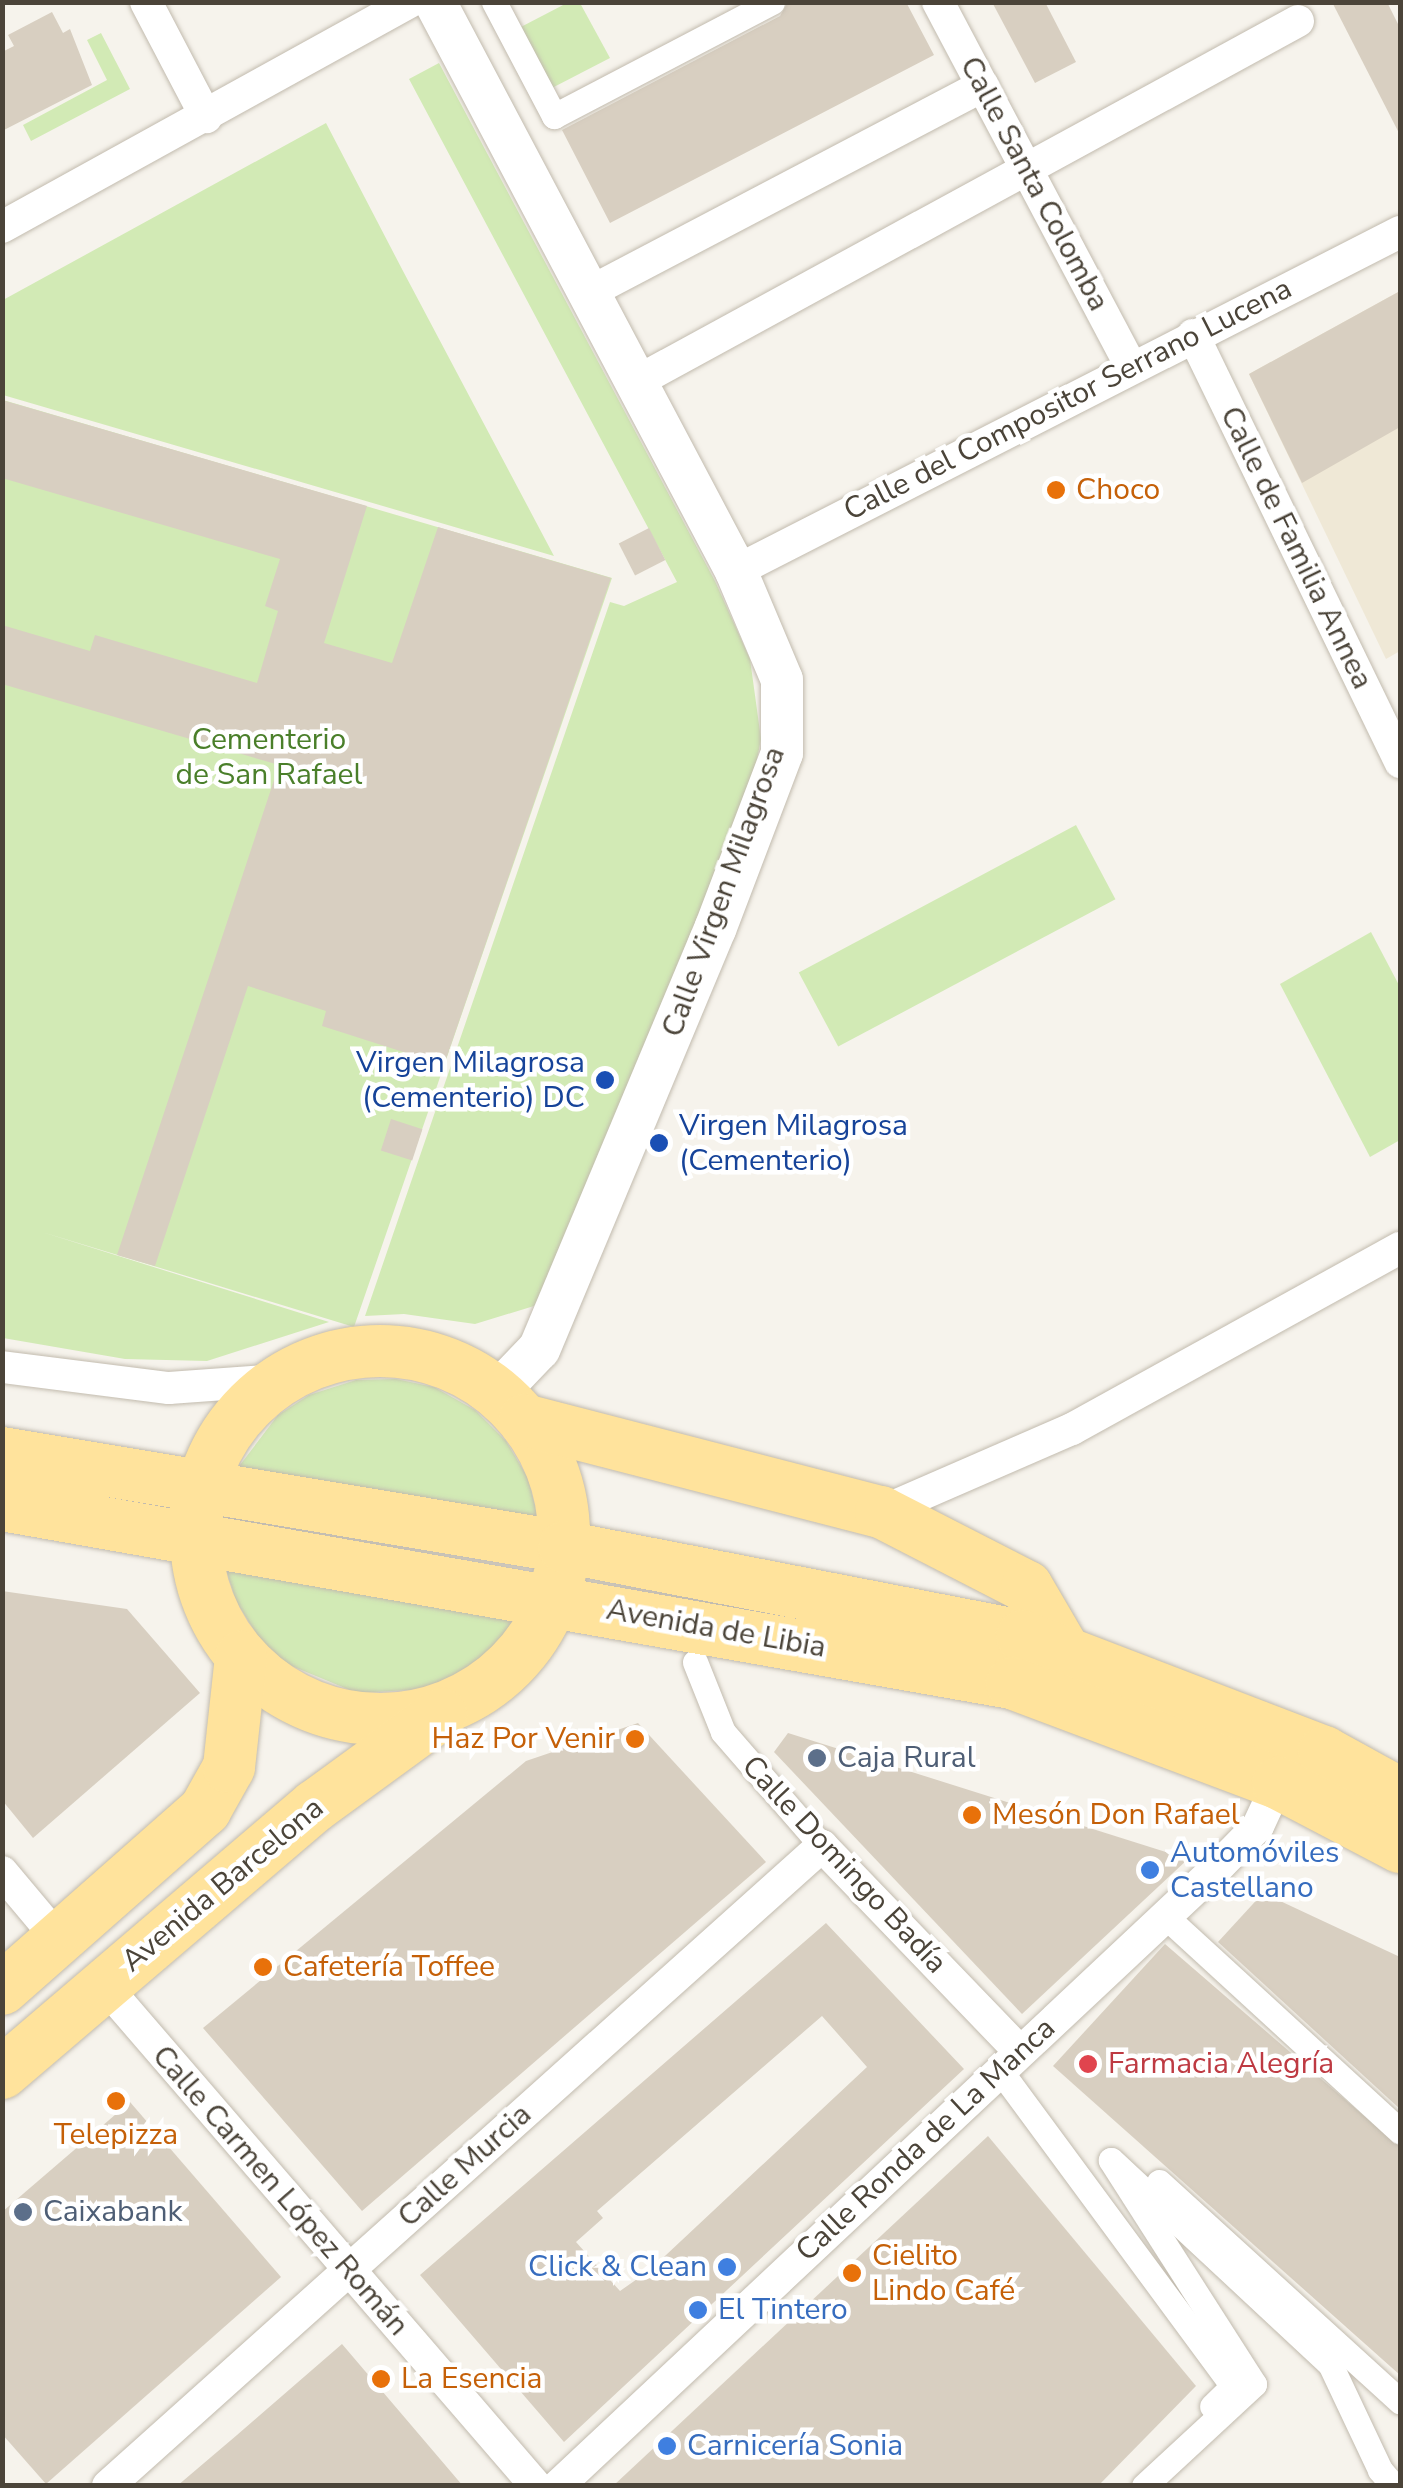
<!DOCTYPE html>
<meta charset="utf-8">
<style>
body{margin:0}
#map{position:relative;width:1403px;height:2488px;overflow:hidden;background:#f6f3ec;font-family:"Nunito Sans",sans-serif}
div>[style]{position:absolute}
.education>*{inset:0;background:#efe8d6}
.green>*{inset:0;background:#d2eab5;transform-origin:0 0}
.building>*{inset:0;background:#d8cfc1;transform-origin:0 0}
.roads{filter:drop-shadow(0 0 2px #c2bbae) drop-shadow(0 0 2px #c2bbae)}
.pedestrian>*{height:25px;margin:-12.5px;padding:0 12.5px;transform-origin:12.5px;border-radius:12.5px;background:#fff}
.minor>*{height:32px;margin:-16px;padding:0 16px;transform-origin:16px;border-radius:16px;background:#fff}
.tertiary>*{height:42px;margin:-21px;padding:0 21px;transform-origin:21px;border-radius:21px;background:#fff}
.primary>*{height:52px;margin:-26px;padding:0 26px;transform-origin:26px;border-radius:26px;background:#ffe39c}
.primary>.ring{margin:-26px;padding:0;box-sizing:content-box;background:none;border:52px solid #ffe39c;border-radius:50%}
.dots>*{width:28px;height:28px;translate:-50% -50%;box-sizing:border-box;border:5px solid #fff;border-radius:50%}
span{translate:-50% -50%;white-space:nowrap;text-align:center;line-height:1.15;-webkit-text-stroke:9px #fff;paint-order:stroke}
.street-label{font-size:30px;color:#4b4439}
.food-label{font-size:30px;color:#c56008}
.left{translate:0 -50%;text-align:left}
.right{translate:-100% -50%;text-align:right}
.park-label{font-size:30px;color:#4a7f2a}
.transit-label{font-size:30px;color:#164399}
.service-label{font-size:30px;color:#4e5e75}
.shop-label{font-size:30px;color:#366cbe}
.health-label{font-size:30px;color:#be3a42}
.frame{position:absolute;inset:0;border:5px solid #4b4439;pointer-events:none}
</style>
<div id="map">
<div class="education">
<div style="clip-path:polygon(1400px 291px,1400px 651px,1386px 659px,1249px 374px)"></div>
</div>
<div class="green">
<div style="clip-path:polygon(567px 3px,580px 3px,610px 58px,550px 89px,517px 29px)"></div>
<div style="clip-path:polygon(101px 33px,130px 89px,31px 141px,23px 125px,107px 80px,87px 40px)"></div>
<div style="clip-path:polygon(439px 63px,715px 581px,750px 659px,761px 739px,745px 819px,569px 1246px,534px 1306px,475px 1324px,404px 1314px,365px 1316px,610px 602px,624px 606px,677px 582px,409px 79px)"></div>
<div style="clip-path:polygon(326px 123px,403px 271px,554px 556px,3px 395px,3px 300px)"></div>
<div style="clip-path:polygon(3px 400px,612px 578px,354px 1327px,42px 1232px,329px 1322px,207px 1361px,125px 1359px,3px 1338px)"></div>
<div style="left:1076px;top:825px;width:84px;height:314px;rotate:62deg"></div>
<div style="clip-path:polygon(1371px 932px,1400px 987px,1400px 1140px,1370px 1157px,1280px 984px)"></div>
<div style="clip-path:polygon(396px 1379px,434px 1387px,475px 1410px,506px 1441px,528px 1478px,538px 1518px,237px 1469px,278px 1415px,309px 1395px,356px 1380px)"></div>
<div style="clip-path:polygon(225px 1566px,518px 1615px,495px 1646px,461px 1673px,426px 1689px,357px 1693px,287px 1664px,259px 1638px,236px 1601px)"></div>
</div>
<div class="building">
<div style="clip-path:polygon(788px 2px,906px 2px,934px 55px,610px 223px,562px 130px,780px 16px)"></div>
<div style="clip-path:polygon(992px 2px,1045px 2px,1076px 62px,1035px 83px)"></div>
<div style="clip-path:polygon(1332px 2px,1387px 2px,1400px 28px,1400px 135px)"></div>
<div style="clip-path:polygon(52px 12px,63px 33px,70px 29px,92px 85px,2px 131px,2px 52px,14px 46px,8px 35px)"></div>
<div style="clip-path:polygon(1400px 291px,1400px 427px,1302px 483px,1249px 374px)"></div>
<div style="clip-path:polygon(2px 400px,367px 506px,324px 643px,392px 663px,438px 527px,611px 578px,444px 1065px,322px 1026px,326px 1011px,248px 986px,155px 1266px,117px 1255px,279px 765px,2px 684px,2px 625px,90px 651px,95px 635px,257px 683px,278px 611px,265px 606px,280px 559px,2px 478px)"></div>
<div style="left:649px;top:528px;width:36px;height:34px;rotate:63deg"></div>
<div style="left:391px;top:1119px;width:33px;height:33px;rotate:18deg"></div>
<div style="clip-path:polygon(2px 1591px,127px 1609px,200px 1693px,33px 1838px,2px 1800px)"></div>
<div style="clip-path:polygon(638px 1723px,766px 1862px,362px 2211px,203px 2028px,526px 1761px)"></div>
<div style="clip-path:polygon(788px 1733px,1188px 1859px,1022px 2014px,774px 1752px)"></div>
<div style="clip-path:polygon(1263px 1893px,1400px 1957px,1400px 2109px,1218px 1942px)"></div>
<div style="clip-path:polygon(evenodd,826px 1923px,964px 2069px,564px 2442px,420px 2275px,826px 1923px,822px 2016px,867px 2067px,650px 2270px,620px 2291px,576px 2242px,603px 2218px,597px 2211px,822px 2016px)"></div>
<div style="clip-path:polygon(1165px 1944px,1400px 2147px,1400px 2375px,1053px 2066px)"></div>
<div style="clip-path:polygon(130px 2102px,281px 2277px,46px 2484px,2px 2434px,2px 2212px)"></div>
<div style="clip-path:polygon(988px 2136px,1196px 2386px,1098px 2486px,613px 2486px)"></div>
<div style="clip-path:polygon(342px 2344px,463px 2486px,177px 2486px,237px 2435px)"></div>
</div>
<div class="roads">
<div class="pedestrian">
<div style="left:494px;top:2px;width:129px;rotate:62.2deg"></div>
<div style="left:554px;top:116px;width:246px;rotate:-27.6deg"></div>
<div style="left:695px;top:1662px;width:75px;rotate:68.2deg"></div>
<div style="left:723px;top:1732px;width:151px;rotate:49deg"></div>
<div style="left:1165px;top:1916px;width:319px;rotate:42.5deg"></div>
<div style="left:999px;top:2069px;width:394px;rotate:53.6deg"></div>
<div style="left:1233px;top:2386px;width:29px;rotate:136deg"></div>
<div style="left:1159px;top:2182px;width:326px;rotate:42.3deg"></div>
<div style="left:1144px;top:2486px;width:150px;rotate:-42.8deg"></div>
<div style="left:1254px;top:2384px;width:266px;rotate:-122.6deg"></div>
<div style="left:1111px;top:2160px;width:299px;rotate:43deg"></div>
<div style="left:1330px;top:2364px;width:117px;rotate:64.7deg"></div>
<div style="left:1380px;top:2470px;width:21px;rotate:49deg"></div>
</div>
<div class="minor">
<div style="left:146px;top:2px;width:130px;rotate:62.4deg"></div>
<div style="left:938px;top:2px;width:411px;rotate:62.1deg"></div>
<div style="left:2px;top:227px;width:465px;rotate:-28.9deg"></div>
<div style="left:588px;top:293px;width:446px;rotate:-27.7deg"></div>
<div style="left:1193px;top:335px;width:475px;rotate:64.1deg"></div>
<div style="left:636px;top:382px;width:754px;rotate:-28.6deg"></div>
<div style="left:736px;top:571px;width:746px;rotate:-27.05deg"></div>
<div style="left:2px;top:1367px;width:168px;rotate:7.2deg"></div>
<div style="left:169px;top:1388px;width:111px;rotate:-4.1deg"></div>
<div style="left:881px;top:1512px;width:208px;rotate:-23.5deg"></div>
<div style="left:1072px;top:1429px;width:375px;rotate:-28.9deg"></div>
<div style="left:2px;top:1872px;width:89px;rotate:50deg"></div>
<div style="left:104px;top:1985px;width:662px;rotate:49.23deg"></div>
<div style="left:108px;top:2486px;width:959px;rotate:-41.87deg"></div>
<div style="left:822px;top:1846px;width:284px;rotate:46.1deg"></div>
<div style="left:558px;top:2486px;width:902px;rotate:-43.16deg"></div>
<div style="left:1216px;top:1869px;width:60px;rotate:-45.7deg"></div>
<div style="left:1258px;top:1826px;width:47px;rotate:-65.1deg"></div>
</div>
<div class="tertiary">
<div style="left:435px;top:2px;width:644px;rotate:62.12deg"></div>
<div style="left:736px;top:571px;width:118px;rotate:67.1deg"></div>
<div style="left:782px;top:680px;width:73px;rotate:90deg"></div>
<div style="left:782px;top:753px;width:188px;rotate:110.8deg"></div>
<div style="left:715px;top:929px;width:455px;rotate:112.7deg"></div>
<div style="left:539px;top:1349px;width:61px;rotate:133.7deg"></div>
</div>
<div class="primary">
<div class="ring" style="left:196px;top:1351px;width:316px;height:316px"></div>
<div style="left:524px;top:1420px;width:369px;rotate:14.5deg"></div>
<div style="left:881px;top:1512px;width:164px;rotate:27.2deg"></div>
<div style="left:1027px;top:1587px;width:75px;rotate:59.7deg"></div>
<div style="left:2px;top:1453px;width:570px;rotate:9.5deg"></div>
<div style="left:564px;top:1547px;width:467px;rotate:11deg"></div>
<div style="left:1022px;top:1636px;width:324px;rotate:21deg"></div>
<div style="left:1324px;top:1752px;width:87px;rotate:28.9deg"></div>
<div style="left:2px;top:1505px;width:1026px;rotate:10deg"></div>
<div style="left:1012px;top:1683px;width:284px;rotate:20.6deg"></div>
<div style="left:1278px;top:1783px;width:138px;rotate:27.7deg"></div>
<div style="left:2px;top:1989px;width:271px;rotate:-41.4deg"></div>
<div style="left:205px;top:1810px;width:49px;rotate:-60.8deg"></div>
<div style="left:229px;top:1767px;width:111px;rotate:-83.8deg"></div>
<div style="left:2px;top:2073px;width:411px;rotate:-40.5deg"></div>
<div style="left:315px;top:1806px;width:156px;rotate:-36.1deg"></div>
</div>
</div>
<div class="dots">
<div style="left:1056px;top:490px;background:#e8710a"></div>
<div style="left:605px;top:1080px;background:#1a4fb4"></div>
<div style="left:659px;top:1143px;background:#1a4fb4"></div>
<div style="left:635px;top:1739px;background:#e8710a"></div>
<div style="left:817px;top:1758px;background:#5c6f8a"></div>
<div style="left:972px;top:1815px;background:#e8710a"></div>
<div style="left:1150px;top:1870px;background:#3f7fe0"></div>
<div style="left:263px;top:1967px;background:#e8710a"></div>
<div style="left:1088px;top:2064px;background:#e0444e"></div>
<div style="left:116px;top:2101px;background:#e8710a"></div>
<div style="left:23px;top:2212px;background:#5c6f8a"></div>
<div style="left:727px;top:2267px;background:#3f7fe0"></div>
<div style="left:852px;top:2273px;background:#e8710a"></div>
<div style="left:698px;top:2310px;background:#3f7fe0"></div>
<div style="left:381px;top:2379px;background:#e8710a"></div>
<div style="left:667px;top:2446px;background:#3f7fe0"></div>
</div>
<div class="street-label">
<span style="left:1034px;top:184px;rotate:62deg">Calle Santa Colomba</span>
<span style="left:1068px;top:400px;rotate:-27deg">Calle del Compositor Serrano Lucena</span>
<span style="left:1296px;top:548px;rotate:64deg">Calle de Familia Annea</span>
<span style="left:724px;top:892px;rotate:-70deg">Calle Virgen Milagrosa</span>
<span style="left:716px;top:1629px;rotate:10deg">Avenida de Libia</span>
<span style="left:844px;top:1865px;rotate:47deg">Calle Domingo Badía</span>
<span style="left:223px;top:1885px;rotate:-40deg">Avenida Barcelona</span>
<span style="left:926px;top:2140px;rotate:-43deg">Calle Ronda de La Manca</span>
<span style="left:465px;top:2166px;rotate:-42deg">Calle Murcia</span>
<span style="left:280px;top:2191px;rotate:49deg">Calle Carmen López Román</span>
</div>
<div class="food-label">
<span class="left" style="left:1076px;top:490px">Choco</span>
<span class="right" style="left:615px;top:1739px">Haz Por Venir</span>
<span class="left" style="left:992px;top:1815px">Mesón Don Rafael</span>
<span class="left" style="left:283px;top:1967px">Cafetería Toffee</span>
<span style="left:116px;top:2135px">Telepizza</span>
<span class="left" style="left:872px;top:2273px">Cielito<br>Lindo Café</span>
<span class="left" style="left:401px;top:2379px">La Esencia</span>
</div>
<div class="park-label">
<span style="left:269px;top:757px">Cementerio<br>de San Rafael</span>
</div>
<div class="transit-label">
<span class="right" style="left:585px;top:1080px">Virgen Milagrosa<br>(Cementerio) DC</span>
<span class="left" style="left:679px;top:1143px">Virgen Milagrosa<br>(Cementerio)</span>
</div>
<div class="service-label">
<span class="left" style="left:837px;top:1758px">Caja Rural</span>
<span class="left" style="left:43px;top:2212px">Caixabank</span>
</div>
<div class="shop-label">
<span class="left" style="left:1170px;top:1870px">Automóviles<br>Castellano</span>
<span class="right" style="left:707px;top:2267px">Click &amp; Clean</span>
<span class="left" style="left:718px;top:2310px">El Tintero</span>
<span class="left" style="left:687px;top:2446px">Carnicería Sonia</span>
</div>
<div class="health-label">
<span class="left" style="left:1108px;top:2064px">Farmacia Alegría</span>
</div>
<div class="frame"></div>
</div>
